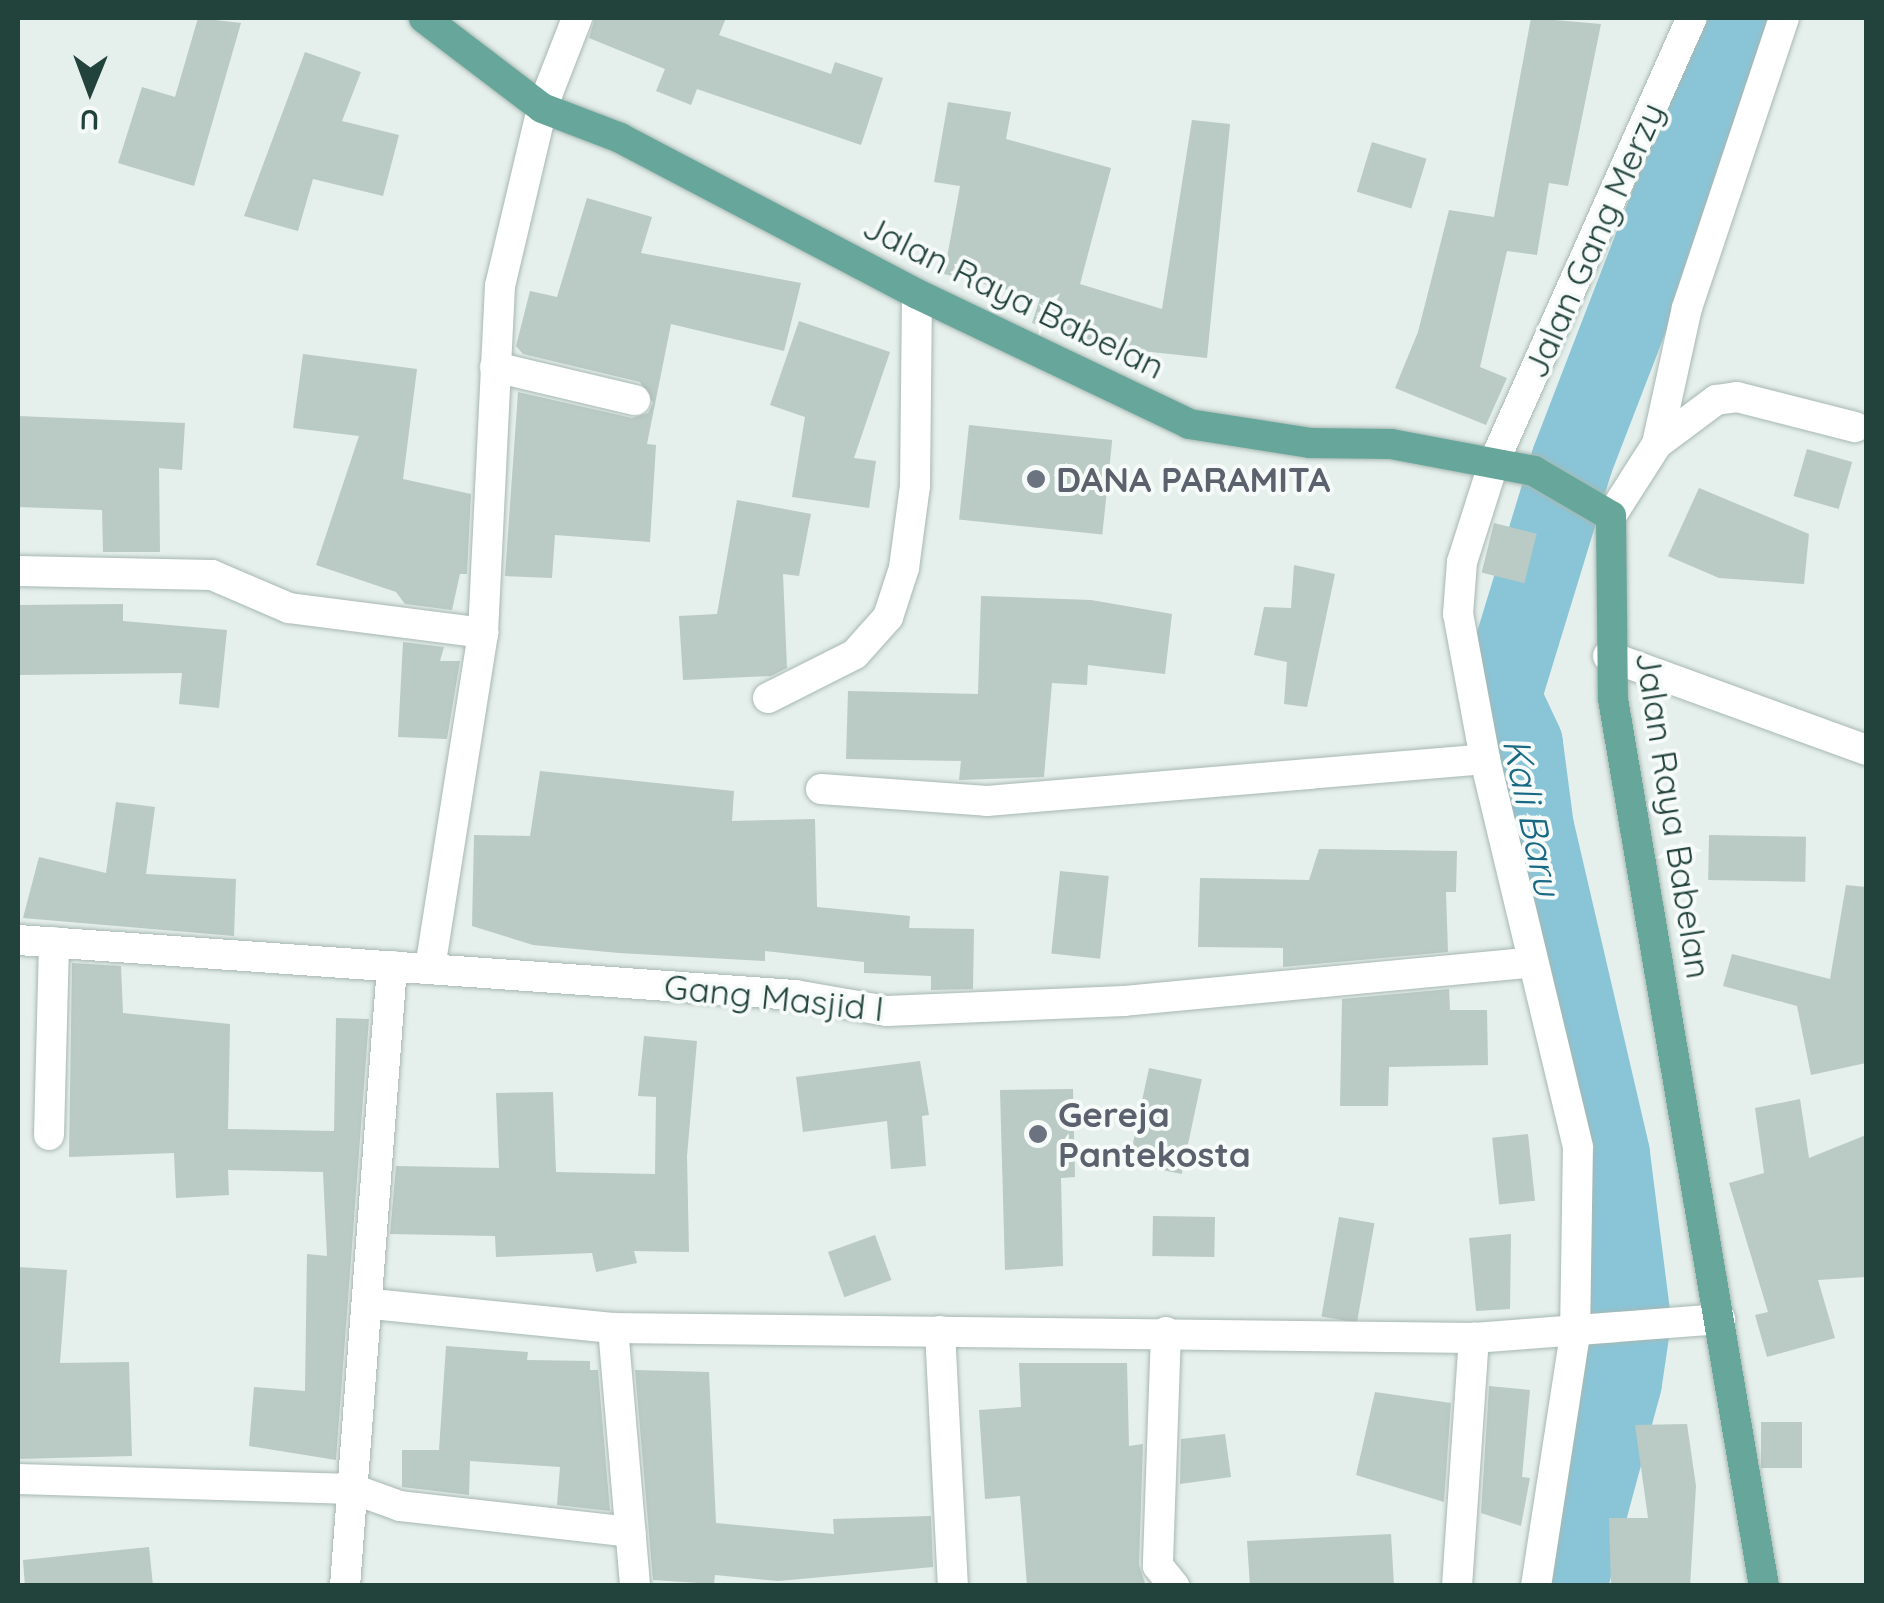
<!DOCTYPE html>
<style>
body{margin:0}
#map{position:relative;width:1884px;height:1603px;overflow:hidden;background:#e5efeb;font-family:Quicksand,sans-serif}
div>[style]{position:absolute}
.river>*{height:82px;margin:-41px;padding:0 41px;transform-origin:41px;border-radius:41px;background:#8ac5d7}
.building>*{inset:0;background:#bacac4;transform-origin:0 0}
.roads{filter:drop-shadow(0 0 2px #a7b8b3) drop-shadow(0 0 2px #a7b8b3)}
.minor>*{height:30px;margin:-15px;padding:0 15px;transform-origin:15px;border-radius:15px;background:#fff}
.major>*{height:30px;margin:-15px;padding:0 15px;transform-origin:15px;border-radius:15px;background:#67a79b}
.dots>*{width:28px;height:28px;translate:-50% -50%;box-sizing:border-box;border:5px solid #f6fbf9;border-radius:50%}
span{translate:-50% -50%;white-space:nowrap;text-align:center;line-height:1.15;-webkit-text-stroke:8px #f6fbf9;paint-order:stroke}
.street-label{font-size:35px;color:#22423c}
.worship-label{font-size:35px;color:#5b616d;font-weight:700}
.left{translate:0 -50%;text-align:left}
.water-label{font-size:38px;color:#186983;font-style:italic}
.frame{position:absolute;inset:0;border:20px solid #22423c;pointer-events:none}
.north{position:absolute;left:40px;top:40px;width:100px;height:100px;-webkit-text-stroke:8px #f6fbf9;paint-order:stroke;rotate:181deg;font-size:28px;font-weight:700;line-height:40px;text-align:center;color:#22423c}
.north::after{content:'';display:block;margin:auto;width:35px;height:45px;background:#22423c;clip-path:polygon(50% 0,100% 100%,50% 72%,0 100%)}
</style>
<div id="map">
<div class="river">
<div style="left:1566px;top:1586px;width:211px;rotate:-74.9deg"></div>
<div style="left:1621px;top:1382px;width:62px;rotate:-81.6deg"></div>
<div style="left:1630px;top:1321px;width:168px;rotate:-97.2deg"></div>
<div style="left:1609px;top:1154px;width:335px;rotate:-103.1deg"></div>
<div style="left:1533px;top:828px;width:85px;rotate:-97.5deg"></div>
<div style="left:1522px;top:744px;width:52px;rotate:-115.1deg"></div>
<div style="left:1500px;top:697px;width:247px;rotate:-73deg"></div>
<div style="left:1572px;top:461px;width:475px;rotate:-68.9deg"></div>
</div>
<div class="building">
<div style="clip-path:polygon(198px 18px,241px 23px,194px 186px,118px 163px,142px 87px,175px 97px)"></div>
<div style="clip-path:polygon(595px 18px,726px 18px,719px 35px,831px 74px,835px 62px,883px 78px,861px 145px,697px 89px,691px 105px,656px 91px,665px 69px,589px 38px)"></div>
<div style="clip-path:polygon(1531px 18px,1601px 24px,1568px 186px,1549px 183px,1537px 255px,1507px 251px,1480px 367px,1507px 378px,1486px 425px,1395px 388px,1418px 332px,1449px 210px,1494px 217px)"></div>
<div style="clip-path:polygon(305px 52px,361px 72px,342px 121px,399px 135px,383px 196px,313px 179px,298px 231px,244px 216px)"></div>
<div style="clip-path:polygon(948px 102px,1011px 112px,1006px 139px,1111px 168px,1080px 284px,1162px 309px,1192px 120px,1230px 124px,1207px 358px,1114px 348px,1032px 323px,1040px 298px,944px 274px,960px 186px,934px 182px)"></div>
<div style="left:1372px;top:142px;width:57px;height:52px;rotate:17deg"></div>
<div style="clip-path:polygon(587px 198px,652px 217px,641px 253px,801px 283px,784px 351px,671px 324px,647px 444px,656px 445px,650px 542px,555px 535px,552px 578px,505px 576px,518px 392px,632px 418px,648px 413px,653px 403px,640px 382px,523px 354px,516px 346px,530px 291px,557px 297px)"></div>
<div style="clip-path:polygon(799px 321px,890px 352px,854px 458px,876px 461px,869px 508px,792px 497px,805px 417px,770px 405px)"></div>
<div style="clip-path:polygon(303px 354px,417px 369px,403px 479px,471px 494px,467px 574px,460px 574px,452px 610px,405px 604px,396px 592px,316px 565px,359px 436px,293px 428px)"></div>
<div style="clip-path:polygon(18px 416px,185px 423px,182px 470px,159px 468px,160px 552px,103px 552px,102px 510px,18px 507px)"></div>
<div style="left:969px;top:425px;width:144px;height:95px;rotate:6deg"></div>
<div style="left:1807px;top:449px;width:47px;height:49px;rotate:16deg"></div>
<div style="clip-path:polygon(1699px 488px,1809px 534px,1804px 584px,1719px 578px,1668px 556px)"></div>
<div style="clip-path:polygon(737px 500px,811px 514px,799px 576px,783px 574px,787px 668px,771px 676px,683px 680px,679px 616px,717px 614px)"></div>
<div style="left:1494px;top:523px;width:44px;height:51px;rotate:14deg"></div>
<div style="clip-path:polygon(1294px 565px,1335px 574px,1307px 707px,1284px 704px,1287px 662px,1254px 655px,1264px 607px,1291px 608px)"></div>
<div style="clip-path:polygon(981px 596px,1091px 600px,1172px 614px,1165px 674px,1088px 665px,1087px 685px,1052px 683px,1044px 777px,959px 780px,961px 761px,846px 759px,848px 691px,978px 694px)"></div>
<div style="clip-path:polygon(123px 604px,123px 621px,227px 630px,219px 708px,179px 704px,182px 673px,18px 675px,18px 605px)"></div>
<div style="clip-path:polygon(403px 642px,444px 647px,440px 661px,460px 661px,447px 739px,398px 737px)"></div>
<div style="clip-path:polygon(540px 771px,734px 791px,732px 821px,815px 819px,817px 907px,910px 916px,909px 928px,974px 929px,973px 989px,931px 990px,931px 976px,864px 973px,864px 962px,765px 951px,765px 961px,619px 953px,533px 945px,472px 926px,474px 835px,530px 836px)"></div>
<div style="clip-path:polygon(116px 802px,155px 807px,146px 874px,236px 879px,234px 936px,23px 918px,39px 857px,106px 873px)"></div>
<div style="left:1709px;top:835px;width:97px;height:45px;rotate:1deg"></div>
<div style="clip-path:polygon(1319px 849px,1457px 851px,1456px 892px,1446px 892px,1448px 952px,1283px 967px,1283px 948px,1198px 947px,1200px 878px,1309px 880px)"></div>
<div style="left:1060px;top:871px;width:49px;height:83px;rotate:6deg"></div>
<div style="clip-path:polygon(1846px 885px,1866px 887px,1866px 1063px,1811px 1075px,1797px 1006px,1723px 986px,1732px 954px,1830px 979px)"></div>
<div style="clip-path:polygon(72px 963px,121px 966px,123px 1013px,230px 1024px,228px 1129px,334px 1131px,336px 1018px,369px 1019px,336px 1460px,249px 1446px,254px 1387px,305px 1391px,307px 1254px,327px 1256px,323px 1172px,228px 1170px,229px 1195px,176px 1198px,174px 1153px,69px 1157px)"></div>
<div style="clip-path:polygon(1449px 989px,1450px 1010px,1487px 1010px,1488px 1065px,1389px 1067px,1388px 1106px,1340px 1106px,1342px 999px)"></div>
<div style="clip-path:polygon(644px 1036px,697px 1041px,687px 1156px,689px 1252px,634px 1251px,637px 1263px,596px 1272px,592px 1253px,496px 1257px,495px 1236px,390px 1234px,396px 1166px,499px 1168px,496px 1093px,553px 1092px,556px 1172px,655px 1174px,656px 1097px,638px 1096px)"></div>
<div style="clip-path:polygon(920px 1061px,929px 1115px,922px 1116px,926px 1166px,891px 1169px,887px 1121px,803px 1132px,796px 1077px)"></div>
<div style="left:1149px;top:1068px;width:54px;height:97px;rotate:12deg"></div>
<div style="clip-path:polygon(1073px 1089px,1075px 1177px,1061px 1178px,1063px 1266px,1005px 1270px,1000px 1090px)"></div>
<div style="clip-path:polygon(1800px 1099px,1809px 1158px,1866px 1135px,1866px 1277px,1818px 1280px,1835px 1338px,1767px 1357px,1755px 1315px,1768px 1312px,1729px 1183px,1764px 1173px,1755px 1108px)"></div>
<div style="left:1528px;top:1134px;width:67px;height:36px;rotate:84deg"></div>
<div style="left:1153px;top:1216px;width:62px;height:40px;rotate:1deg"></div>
<div style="left:1339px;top:1217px;width:36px;height:101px;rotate:10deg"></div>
<div style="clip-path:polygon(1511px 1234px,1510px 1309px,1476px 1311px,1469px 1238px)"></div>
<div style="left:875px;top:1235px;width:48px;height:50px;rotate:70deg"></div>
<div style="clip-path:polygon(18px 1267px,67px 1270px,60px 1363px,129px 1362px,132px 1456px,18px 1459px)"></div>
<div style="clip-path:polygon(446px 1346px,528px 1352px,527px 1360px,590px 1361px,590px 1370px,598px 1370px,610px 1511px,557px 1505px,560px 1467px,470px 1461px,469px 1495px,402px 1487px,402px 1450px,439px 1450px)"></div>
<div style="clip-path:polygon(1019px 1363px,1127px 1363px,1129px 1446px,1143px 1444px,1139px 1565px,1146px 1586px,1027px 1586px,1020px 1496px,985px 1499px,979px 1410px,1021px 1407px)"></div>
<div style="clip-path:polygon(635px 1370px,709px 1372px,716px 1523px,834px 1534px,833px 1519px,931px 1516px,933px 1567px,778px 1581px,715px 1575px,714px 1584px,653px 1580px)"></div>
<div style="clip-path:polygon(1489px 1386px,1530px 1390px,1522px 1477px,1530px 1478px,1521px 1526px,1481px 1513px)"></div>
<div style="clip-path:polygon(1375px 1392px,1451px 1403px,1444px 1502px,1356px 1475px)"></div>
<div style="left:1761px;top:1422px;width:41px;height:46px"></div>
<div style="clip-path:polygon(1687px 1424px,1696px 1486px,1690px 1586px,1611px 1586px,1609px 1518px,1648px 1518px,1635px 1425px)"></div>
<div style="clip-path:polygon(1225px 1434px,1231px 1477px,1180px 1484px,1181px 1439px)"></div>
<div style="clip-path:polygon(1391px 1534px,1394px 1586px,1250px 1586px,1247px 1541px)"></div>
<div style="clip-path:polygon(149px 1547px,153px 1586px,25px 1586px,23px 1560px)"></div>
</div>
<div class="roads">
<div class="minor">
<div style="left:495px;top:367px;width:144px;rotate:13.3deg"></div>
<div style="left:1657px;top:444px;width:74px;rotate:-36.7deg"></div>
<div style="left:1716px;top:400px;width:21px;rotate:-8deg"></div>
<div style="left:1737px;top:397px;width:122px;rotate:14.3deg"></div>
<div style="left:1611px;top:516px;width:85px;rotate:-57.4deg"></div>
<div style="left:1657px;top:444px;width:139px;rotate:-77.6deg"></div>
<div style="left:1687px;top:308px;width:306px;rotate:-71.5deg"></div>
<div style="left:18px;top:571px;width:194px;rotate:1.2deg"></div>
<div style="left:212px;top:575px;width:84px;rotate:23.2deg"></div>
<div style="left:289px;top:608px;width:196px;rotate:7.3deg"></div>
<div style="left:1608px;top:656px;width:275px;rotate:20deg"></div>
<div style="left:768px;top:698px;width:97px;rotate:-26.8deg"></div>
<div style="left:855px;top:654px;width:50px;rotate:-48.3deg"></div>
<div style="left:888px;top:617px;width:52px;rotate:-71.9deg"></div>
<div style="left:904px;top:568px;width:83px;rotate:-82.4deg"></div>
<div style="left:915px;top:486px;width:192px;rotate:-89.4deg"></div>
<div style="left:821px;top:789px;width:166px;rotate:4.1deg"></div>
<div style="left:987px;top:801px;width:500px;rotate:-4.8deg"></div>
<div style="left:18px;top:940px;width:779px;rotate:4.05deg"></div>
<div style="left:795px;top:995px;width:93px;rotate:9.9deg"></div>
<div style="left:887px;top:1011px;width:237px;rotate:-2.4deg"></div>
<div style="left:1124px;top:1001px;width:407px;rotate:-5.4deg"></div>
<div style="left:430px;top:968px;width:339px;rotate:-81deg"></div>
<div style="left:483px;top:633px;width:347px;rotate:-87.2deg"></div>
<div style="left:500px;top:286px;width:183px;rotate:-76.7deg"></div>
<div style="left:542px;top:108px;width:97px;rotate:-68.7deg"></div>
<div style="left:49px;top:1135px;width:193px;rotate:-88.5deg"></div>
<div style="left:372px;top:1304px;width:242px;rotate:5.7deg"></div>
<div style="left:613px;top:1328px;width:861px;rotate:0.67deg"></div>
<div style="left:1474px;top:1338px;width:247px;rotate:-4.4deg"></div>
<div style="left:613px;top:1328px;width:259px;rotate:85.1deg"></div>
<div style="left:940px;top:1331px;width:255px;rotate:87.1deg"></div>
<div style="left:1166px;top:1332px;width:234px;rotate:92deg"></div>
<div style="left:1158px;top:1566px;width:26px;rotate:51deg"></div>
<div style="left:18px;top:1479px;width:335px;rotate:1.7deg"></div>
<div style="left:353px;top:1489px;width:50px;rotate:19.9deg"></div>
<div style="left:400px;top:1506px;width:232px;rotate:6.4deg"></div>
<div style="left:345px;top:1586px;width:622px;rotate:-85.66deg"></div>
<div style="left:1457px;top:1586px;width:249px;rotate:-86.1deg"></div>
<div style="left:1536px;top:1586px;width:255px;rotate:-81.2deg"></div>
<div style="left:1575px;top:1334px;width:187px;rotate:-89.1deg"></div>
<div style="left:1578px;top:1147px;width:399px;rotate:-103.5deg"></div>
<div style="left:1485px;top:759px;width:147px;rotate:-100.5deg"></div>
<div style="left:1458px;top:614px;width:52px;rotate:-85.6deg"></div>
<div style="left:1462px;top:562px;width:105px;rotate:-72.3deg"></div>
<div style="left:1494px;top:462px;width:486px;rotate:-66deg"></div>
</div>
<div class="major">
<div style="left:424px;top:18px;width:148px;rotate:37.3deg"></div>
<div style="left:542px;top:108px;width:84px;rotate:21deg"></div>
<div style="left:620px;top:138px;width:335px;rotate:27.7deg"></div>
<div style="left:917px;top:294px;width:301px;rotate:25.5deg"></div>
<div style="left:1189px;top:424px;width:122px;rotate:8.9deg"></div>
<div style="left:1310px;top:443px;width:81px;rotate:0.7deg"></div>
<div style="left:1391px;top:444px;width:146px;rotate:10.7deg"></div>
<div style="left:1534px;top:471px;width:89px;rotate:30.3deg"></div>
<div style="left:1611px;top:516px;width:183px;rotate:89.4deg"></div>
<div style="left:1613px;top:699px;width:900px;rotate:80.34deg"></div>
</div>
</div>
<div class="dots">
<div style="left:1036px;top:479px;background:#6b7280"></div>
<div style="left:1038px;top:1134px;background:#6b7280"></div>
</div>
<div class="street-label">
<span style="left:1593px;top:240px;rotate:-66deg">Jalan Gang Merzy</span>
<span style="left:1014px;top:296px;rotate:26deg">Jalan Raya Babelan</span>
<span style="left:1674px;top:815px;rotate:81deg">Jalan Raya Babelan</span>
<span style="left:774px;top:997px;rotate:6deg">Gang Masjid I</span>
</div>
<div class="worship-label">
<span class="left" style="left:1056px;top:479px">DANA PARAMITA</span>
<span class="left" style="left:1058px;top:1134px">Gereja<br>Pantekosta</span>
</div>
<div class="water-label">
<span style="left:1532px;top:817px;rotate:78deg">Kali Baru</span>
</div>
<div class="frame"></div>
<div class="north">U</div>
</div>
